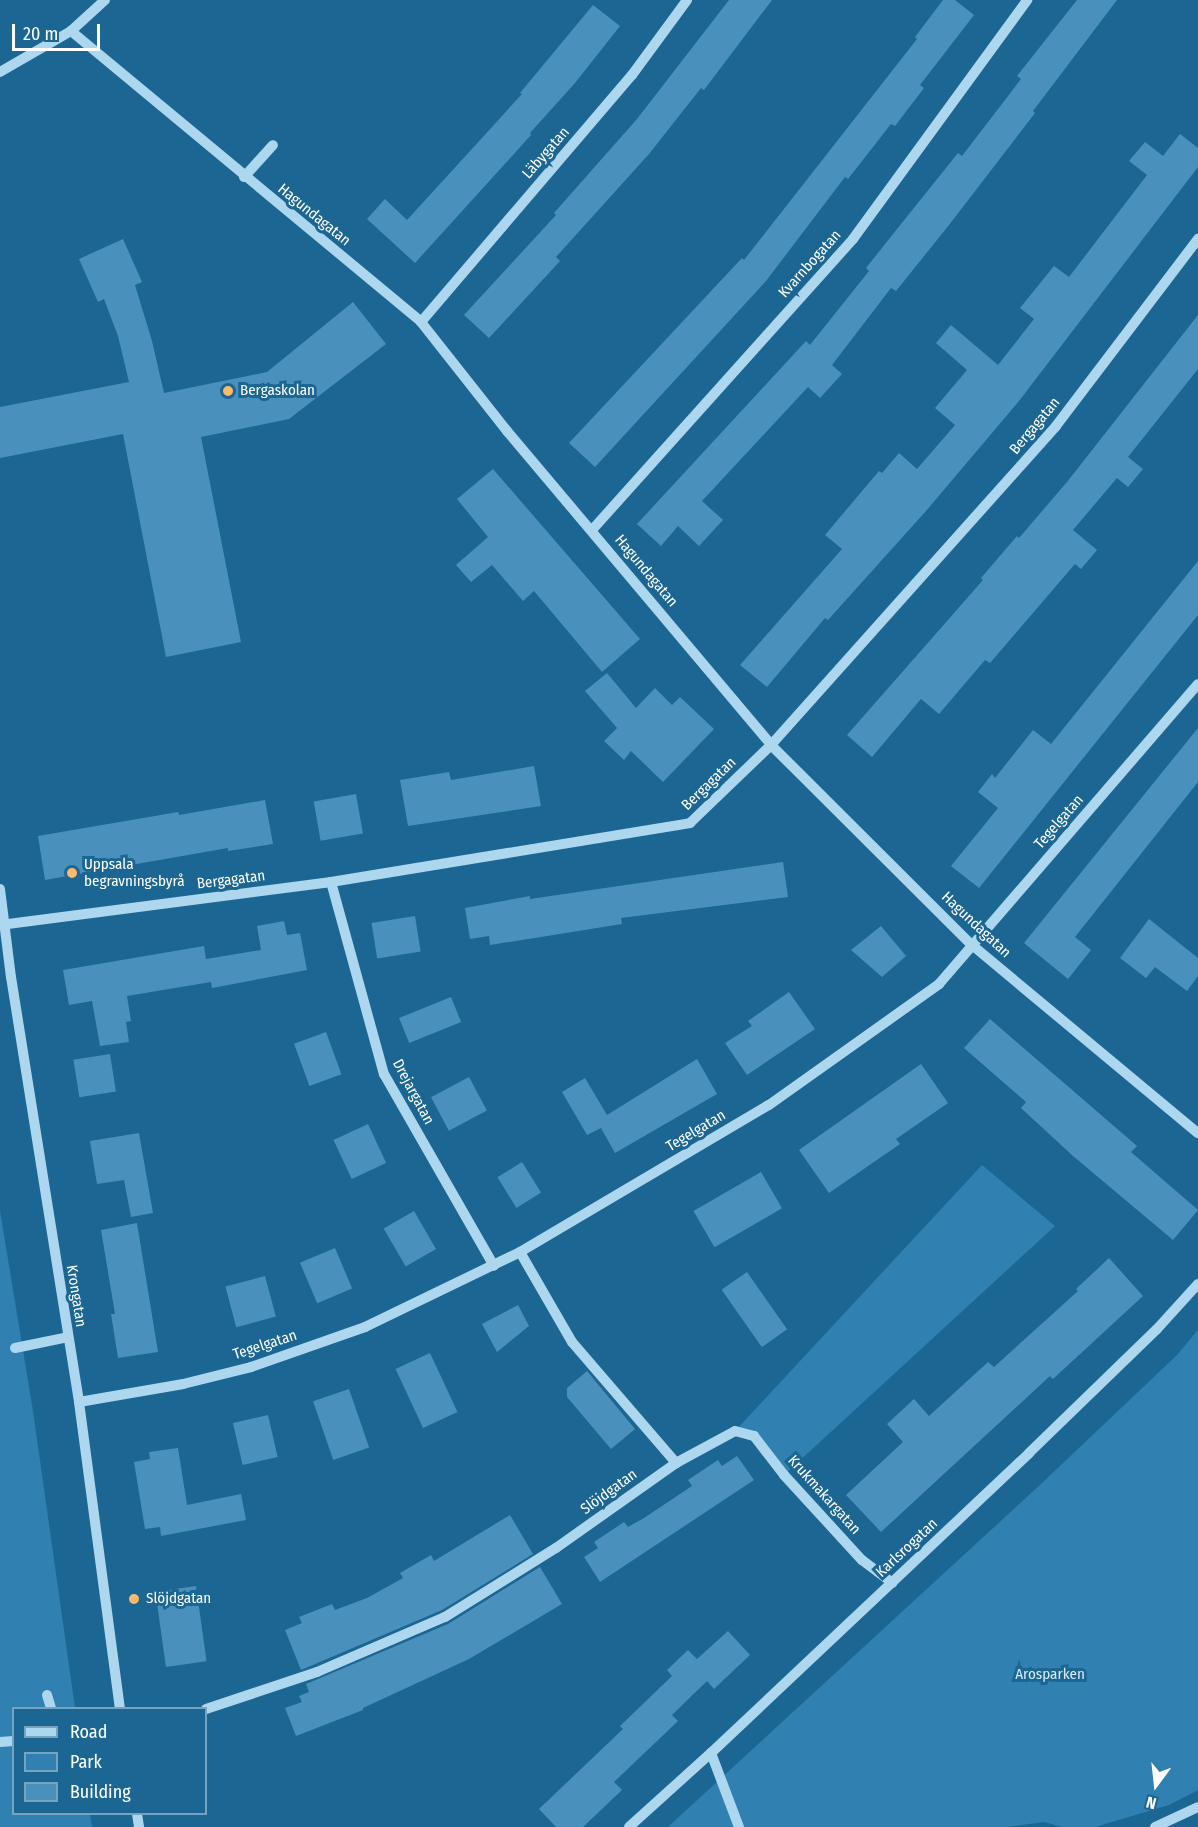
<!DOCTYPE html>
<meta charset="utf-8">
<style>
body{margin:0}
#map{position:relative;width:1198px;height:1827px;overflow:hidden;background:#1c6693;font-family:"Fira Sans Condensed",sans-serif}
div>[style]{position:absolute}
.green>*{inset:0;background:#3081b1}
.building>*{inset:0;background:#4991bc;transform-origin:0 0}
.minor>*{height:10px;margin:-5px;padding:0 5px;transform-origin:5px;border-radius:5px;background:#add7ef}
.dots>*{width:16px;height:16px;translate:-50% -50%;box-sizing:border-box;border:3px solid #1c6693;border-radius:50%}
span{translate:-50% -50%;white-space:nowrap;text-align:center;line-height:1.15;-webkit-text-stroke:6px #1c6693;paint-order:stroke}
.street-label{font-size:15px;color:#fff}
.poi-label{font-size:15px;color:#fff}
.left{translate:0 -50%;text-align:left}
.park-label{font-size:15px;color:#d4ecfa}
.legend{position:absolute;left:12px;top:1707px;width:195px;height:108px;box-sizing:border-box;background:#1c6693;border:2px solid #77a3be;margin:0;padding:8px 10px;list-style:none;font-size:18px;color:#fff}
.legend li{display:flex;align-items:center;gap:12px;height:30px}
.legend b{width:30px;border:2px solid #77a3be}
.north{position:absolute;left:1126px;top:1755px;width:60px;height:60px;-webkit-text-stroke:4px #1c6693;paint-order:stroke;rotate:195deg;font-size:16px;font-weight:700;line-height:24px;text-align:center;color:#fff}
.north::after{content:'';display:block;margin:auto;width:21px;height:27px;background:#fff;clip-path:polygon(50% 0,100% 100%,50% 72%,0 100%)}
.scale{position:absolute;left:12px;top:24px;width:88px;height:27px;box-sizing:border-box;border:3px solid #fff;border-top:0;padding-left:8px;font-size:18px;line-height:21px;white-space:nowrap;color:#fff;-webkit-text-stroke:4px #1c6693;paint-order:stroke}
</style>
<div id="map">
<div class="green">
<div style="clip-path:polygon(982px 1165px,1055px 1226px,784px 1475px,754px 1436px,735px 1431px)"></div>
<div style="clip-path:polygon(0 1211px,33px 1411px,75px 1708px,14px 1708px,14px 1814px,90px 1814px,92px 1827px,0 1827px)"></div>
<div style="clip-path:polygon(1198px 1330px,1198px 1790px,1169px 1805px,1095px 1827px,1062px 1827px,1044px 1822px,1006px 1827px,668px 1827px,1041px 1484px,1177px 1355px)"></div>
</div>
<div class="building">
<div style="clip-path:polygon(729px 0,772px 0,704px 90px,701px 88px,649px 154px,556px 257px,560px 261px,489px 338px,464px 315px,556px 215px,554px 213px,637px 119px)"></div>
<div style="clip-path:polygon(943px 0,955px 0,974px 15px,920px 85px,924px 88px,895px 126px,891px 124px,848px 179px,845px 177px,766px 281px,595px 467px,569px 443px,742px 258px,744px 260px,917px 39px,915px 37px)"></div>
<div style="clip-path:polygon(1077px 0,1117px 0,1033px 111px,1035px 113px,949px 225px,896px 291px,891px 288px,832px 365px,842px 374px,820px 398px,808px 387px,702px 501px,723px 520px,699px 546px,678px 526px,661px 546px,637px 524px,806px 341px,810px 345px,869px 271px,866px 268px,897px 229px,958px 153px,962px 156px,1021px 79px,1017px 76px)"></div>
<div style="clip-path:polygon(593px 5px,620px 26px,575px 83px,530px 133px,531px 135px,415px 263px,367px 219px,385px 199px,407px 220px,522px 94px,520px 93px)"></div>
<div style="clip-path:polygon(1180px 134px,1198px 148px,1198px 167px,1019px 401px,926px 511px,828px 620px,825px 618px,767px 687px,740px 665px,842px 549px,825px 535px,879px 471px,882px 473px,899px 453px,917px 469px,955px 425px,935px 408px,967px 370px,936px 343px,951px 325px,998px 365px,1034px 319px,1020px 308px,1054px 266px,1069px 277px,1147px 175px,1129px 161px,1145px 142px,1163px 156px)"></div>
<div style="clip-path:polygon(123px 239px,142px 282px,135px 285px,152px 341px,164px 393px,267px 372px,353px 302px,386px 344px,289px 419px,201px 437px,241px 642px,166px 657px,123px 434px,0 458px,0 407px,129px 382px,118px 336px,104px 299px,98px 302px,79px 259px)"></div>
<div style="clip-path:polygon(1198px 315px,1198px 369px,1128px 457px,1143px 469px,1128px 487px,1117px 478px,1073px 530px,1097px 550px,1081px 569px,1075px 564px,990px 663px,985px 660px,939px 714px,921px 699px,872px 757px,847px 735px,983px 580px,981px 578px,1017px 536px,1019px 538px,1067px 482px)"></div>
<div style="clip-path:polygon(493px 469px,640px 639px,602px 672px,534px 591px,523px 601px,492px 565px,471px 582px,456px 565px,488px 537px,457px 499px)"></div>
<div style="clip-path:polygon(1198px 561px,1198px 615px,979px 888px,951px 866px,998px 808px,978px 792px,992px 774px,995px 778px,1033px 730px,1051px 744px)"></div>
<div style="clip-path:polygon(607px 673px,636px 708px,655px 688px,672px 705px,680px 697px,714px 729px,663px 782px,631px 751px,624px 760px,604px 741px,617px 728px,585px 691px)"></div>
<div style="clip-path:polygon(1198px 728px,1198px 782px,1075px 937px,1091px 950px,1068px 979px,1024px 943px)"></div>
<div style="clip-path:polygon(534px 766px,541px 806px,408px 826px,400px 780px,449px 772px,451px 780px)"></div>
<div style="left:356px;top:794px;width:40px;height:43px;rotate:80deg"></div>
<div style="clip-path:polygon(265px 800px,273px 844px,228px 851px,228px 848px,45px 880px,38px 836px,178px 812px,179px 815px)"></div>
<div style="clip-path:polygon(783px 862px,788px 897px,621px 918px,622px 924px,490px 945px,489px 936px,470px 939px,465px 908px,530px 896px,530px 899px)"></div>
<div style="left:415px;top:916px;width:36px;height:44px;rotate:81deg"></div>
<div style="clip-path:polygon(1149px 919px,1198px 958px,1198px 976px,1187px 991px,1155px 967px,1146px 978px,1120px 958px)"></div>
<div style="clip-path:polygon(284px 921px,287px 935px,300px 933px,307px 970px,212px 988px,211px 982px,127px 996px,131px 1021px,126px 1022px,129px 1042px,100px 1046px,92px 1001px,69px 1005px,63px 970px,204px 946px,206px 959px,261px 950px,257px 926px)"></div>
<div style="clip-path:polygon(881px 926px,906px 956px,882px 977px,851px 950px)"></div>
<div style="clip-path:polygon(789px 992px,815px 1029px,747px 1075px,725px 1043px,752px 1026px,748px 1021px)"></div>
<div style="left:451px;top:997px;width:27px;height:56px;rotate:68deg"></div>
<div style="clip-path:polygon(990px 1019px,1137px 1146px,1131px 1152px,1198px 1210px,1173px 1240px,1073px 1156px,1021px 1108px,1026px 1102px,964px 1048px)"></div>
<div style="left:326px;top:1032px;width:45px;height:34px;rotate:70deg"></div>
<div style="left:110px;top:1054px;width:38px;height:37px;rotate:81deg"></div>
<div style="clip-path:polygon(697px 1059px,717px 1094px,615px 1153px,601px 1128px,587px 1135px,562px 1092px,585px 1078px,607px 1115px)"></div>
<div style="clip-path:polygon(921px 1064px,948px 1103px,896px 1139px,900px 1144px,829px 1193px,799px 1150px)"></div>
<div style="left:469px;top:1077px;width:38px;height:43px;rotate:62deg"></div>
<div style="left:368px;top:1124px;width:43px;height:38px;rotate:65deg"></div>
<div style="clip-path:polygon(139px 1133px,153px 1213px,131px 1217px,124px 1180px,97px 1184px,90px 1141px)"></div>
<div style="left:522px;top:1162px;width:36px;height:29px;rotate:58deg"></div>
<div style="left:761px;top:1172px;width:42px;height:78px;rotate:60deg"></div>
<div style="left:414px;top:1211px;width:44px;height:35px;rotate:60deg"></div>
<div style="clip-path:polygon(137px 1223px,158px 1352px,118px 1358px,111px 1314px,115px 1314px,101px 1230px)"></div>
<div style="left:335px;top:1248px;width:44px;height:38px;rotate:67deg"></div>
<div style="clip-path:polygon(1109px 1258px,1143px 1296px,1053px 1379px,1050px 1376px,881px 1532px,846px 1495px,903px 1442px,887px 1424px,914px 1399px,929px 1416px,988px 1362px,994px 1367px,1078px 1291px,1076px 1289px)"></div>
<div style="left:747px;top:1272px;width:70px;height:31px;rotate:55deg"></div>
<div style="left:265px;top:1276px;width:42px;height:41px;rotate:75deg"></div>
<div style="clip-path:polygon(518px 1305px,529px 1326px,497px 1352px,482px 1324px)"></div>
<div style="left:430px;top:1353px;width:65px;height:38px;rotate:65deg"></div>
<div style="clip-path:polygon(587px 1371px,635px 1429px,611px 1449px,567px 1397px,567px 1388px)"></div>
<div style="left:349px;top:1389px;width:62px;height:38px;rotate:71deg"></div>
<div style="left:268px;top:1415px;width:43px;height:36px;rotate:77deg"></div>
<div style="clip-path:polygon(178px 1448px,187px 1505px,241px 1494px,246px 1520px,161px 1536px,160px 1527px,145px 1529px,134px 1462px,150px 1459px,149px 1452px)"></div>
<div style="clip-path:polygon(737px 1456px,754px 1480px,600px 1582px,584px 1557px,598px 1548px,594px 1542px,624px 1522px,628px 1527px,644px 1518px,692px 1486px,688px 1480px,718px 1460px,722px 1466px)"></div>
<div style="clip-path:polygon(510px 1515px,533px 1554px,442px 1610px,301px 1670px,285px 1630px,302px 1623px,299px 1617px,332px 1604px,335px 1610px,367px 1598px,403px 1578px,400px 1573px,431px 1555px,434px 1561px)"></div>
<div style="clip-path:polygon(540px 1567px,562px 1604px,469px 1659px,363px 1708px,363px 1710px,296px 1736px,285px 1708px,302px 1702px,299px 1696px,309px 1692px,306px 1684px,448px 1624px)"></div>
<div style="left:196px;top:1586px;width:76px;height:41px;rotate:82deg"></div>
<div style="clip-path:polygon(728px 1631px,750px 1655px,714px 1689px,707px 1681px,672px 1715px,678px 1721px,614px 1782px,622px 1790px,583px 1827px,556px 1827px,539px 1809px,623px 1729px,620px 1726px,672px 1676px,667px 1670px,688px 1650px,697px 1659px)"></div>
</div>
<div class="minor">
<div style="left:71px;top:31px;width:455px;rotate:39.7deg"></div>
<div style="left:421px;top:322px;width:139px;rotate:51.7deg"></div>
<div style="left:507px;top:431px;width:410px;rotate:49.9deg"></div>
<div style="left:771px;top:745px;width:284px;rotate:44.9deg"></div>
<div style="left:972px;top:945px;width:294px;rotate:39.8deg"></div>
<div style="left:0;top:72px;width:82px;rotate:-30deg"></div>
<div style="left:71px;top:31px;width:46px;rotate:-42.4deg"></div>
<div style="left:244px;top:177px;width:43px;rotate:-47.8deg"></div>
<div style="left:421px;top:322px;width:325px;rotate:-49.5deg"></div>
<div style="left:632px;top:75px;width:93px;rotate:-53.7deg"></div>
<div style="left:592px;top:530px;width:391px;rotate:-48.1deg"></div>
<div style="left:853px;top:239px;width:296px;rotate:-53.9deg"></div>
<div style="left:331px;top:882px;width:199px;rotate:74.6deg"></div>
<div style="left:384px;top:1074px;width:221px;rotate:60.2deg"></div>
<div style="left:0;top:889px;width:89px;rotate:82.9deg"></div>
<div style="left:11px;top:977px;width:430px;rotate:80.9deg"></div>
<div style="left:79px;top:1402px;width:309px;rotate:82.4deg"></div>
<div style="left:0;top:925px;width:334px;rotate:-7.4deg"></div>
<div style="left:331px;top:882px;width:364px;rotate:-9.3deg"></div>
<div style="left:690px;top:823px;width:112px;rotate:-43.9deg"></div>
<div style="left:771px;top:745px;width:428px;rotate:-48.2deg"></div>
<div style="left:1056px;top:426px;width:235px;rotate:-52.8deg"></div>
<div style="left:520px;top:1252px;width:104px;rotate:60deg"></div>
<div style="left:572px;top:1342px;width:160px;rotate:49.3deg"></div>
<div style="left:15px;top:1348px;width:54px;rotate:-11.7deg"></div>
<div style="left:79px;top:1402px;width:106px;rotate:-9.8deg"></div>
<div style="left:183px;top:1384px;width:70px;rotate:-14deg"></div>
<div style="left:251px;top:1367px;width:121px;rotate:-19.3deg"></div>
<div style="left:365px;top:1327px;width:172px;rotate:-25.8deg"></div>
<div style="left:520px;top:1252px;width:289px;rotate:-30.6deg"></div>
<div style="left:769px;top:1105px;width:209px;rotate:-35.4deg"></div>
<div style="left:939px;top:984px;width:396px;rotate:-49.2deg"></div>
<div style="left:47px;top:1695px;width:14px;rotate:73deg"></div>
<div style="left:206px;top:1709px;width:117px;rotate:-18.4deg"></div>
<div style="left:317px;top:1672px;width:139px;rotate:-23.3deg"></div>
<div style="left:445px;top:1617px;width:131px;rotate:-31.9deg"></div>
<div style="left:556px;top:1548px;width:147px;rotate:-35.3deg"></div>
<div style="left:676px;top:1463px;width:67px;rotate:-28.5deg"></div>
<div style="left:735px;top:1431px;width:20px;rotate:15deg"></div>
<div style="left:754px;top:1436px;width:49px;rotate:52.4deg"></div>
<div style="left:784px;top:1475px;width:115px;rotate:47.5deg"></div>
<div style="left:862px;top:1560px;width:38px;rotate:37deg"></div>
<div style="left:0;top:1742px;width:14px;rotate:-4deg"></div>
<div style="left:711px;top:1753px;width:79px;rotate:69.3deg"></div>
<div style="left:137px;top:1814px;width:13px;rotate:81deg"></div>
<div style="left:629px;top:1827px;width:110px;rotate:-42.1deg"></div>
<div style="left:711px;top:1753px;width:437px;rotate:-43.3deg"></div>
<div style="left:1029px;top:1453px;width:178px;rotate:-44.1deg"></div>
<div style="left:1157px;top:1329px;width:61px;rotate:-47.7deg"></div>
<div style="left:1155px;top:1827px;width:47px;rotate:-24.9deg"></div>
</div>
<div class="dots">
<div style="left:228px;top:391px;background:#ffb96b"></div>
<div style="left:72px;top:873px;background:#ffb96b"></div>
<div style="left:134px;top:1599px;background:#ffb96b"></div>
</div>
<div class="street-label">
<span style="left:546px;top:153px;rotate:-49deg">Läbygatan</span>
<span style="left:314px;top:215px;rotate:39deg">Hagundagatan</span>
<span style="left:810px;top:264px;rotate:-48deg">Kvarnbogatan</span>
<span style="left:1035px;top:426px;rotate:-50deg">Bergagatan</span>
<span style="left:646px;top:571px;rotate:50deg">Hagundagatan</span>
<span style="left:709px;top:784px;rotate:-44deg">Bergagatan</span>
<span style="left:1059px;top:822px;rotate:-49deg">Tegelgatan</span>
<span style="left:231px;top:880px;rotate:-7deg">Bergagatan</span>
<span style="left:976px;top:925px;rotate:43deg">Hagundagatan</span>
<span style="left:413px;top:1092px;rotate:62deg">Drejargatan</span>
<span style="left:696px;top:1131px;rotate:-31deg">Tegelgatan</span>
<span style="left:76px;top:1296px;rotate:81deg">Krongatan</span>
<span style="left:265px;top:1345px;rotate:-18deg">Tegelgatan</span>
<span style="left:609px;top:1492px;rotate:-36deg">Slöjdgatan</span>
<span style="left:824px;top:1495px;rotate:48deg">Krukmakargatan</span>
<span style="left:907px;top:1548px;rotate:-43deg">Karlsrogatan</span>
</div>
<div class="poi-label">
<span class="left" style="left:240px;top:391px">Bergaskolan</span>
<span class="left" style="left:84px;top:873px">Uppsala<br>begravningsbyrå</span>
<span class="left" style="left:146px;top:1599px">Slöjdgatan</span>
</div>
<div class="park-label">
<span style="left:1050px;top:1675px">Arosparken</span>
</div>
<ul class="legend">
<li><b style="height:8px;background:#add7ef"></b>Road</li>
<li><b style="height:16px;background:#3081b1"></b>Park</li>
<li><b style="height:16px;background:#4991bc"></b>Building</li>
</ul>
<div class="north">N</div>
<div class="scale">20 m</div>
</div>
